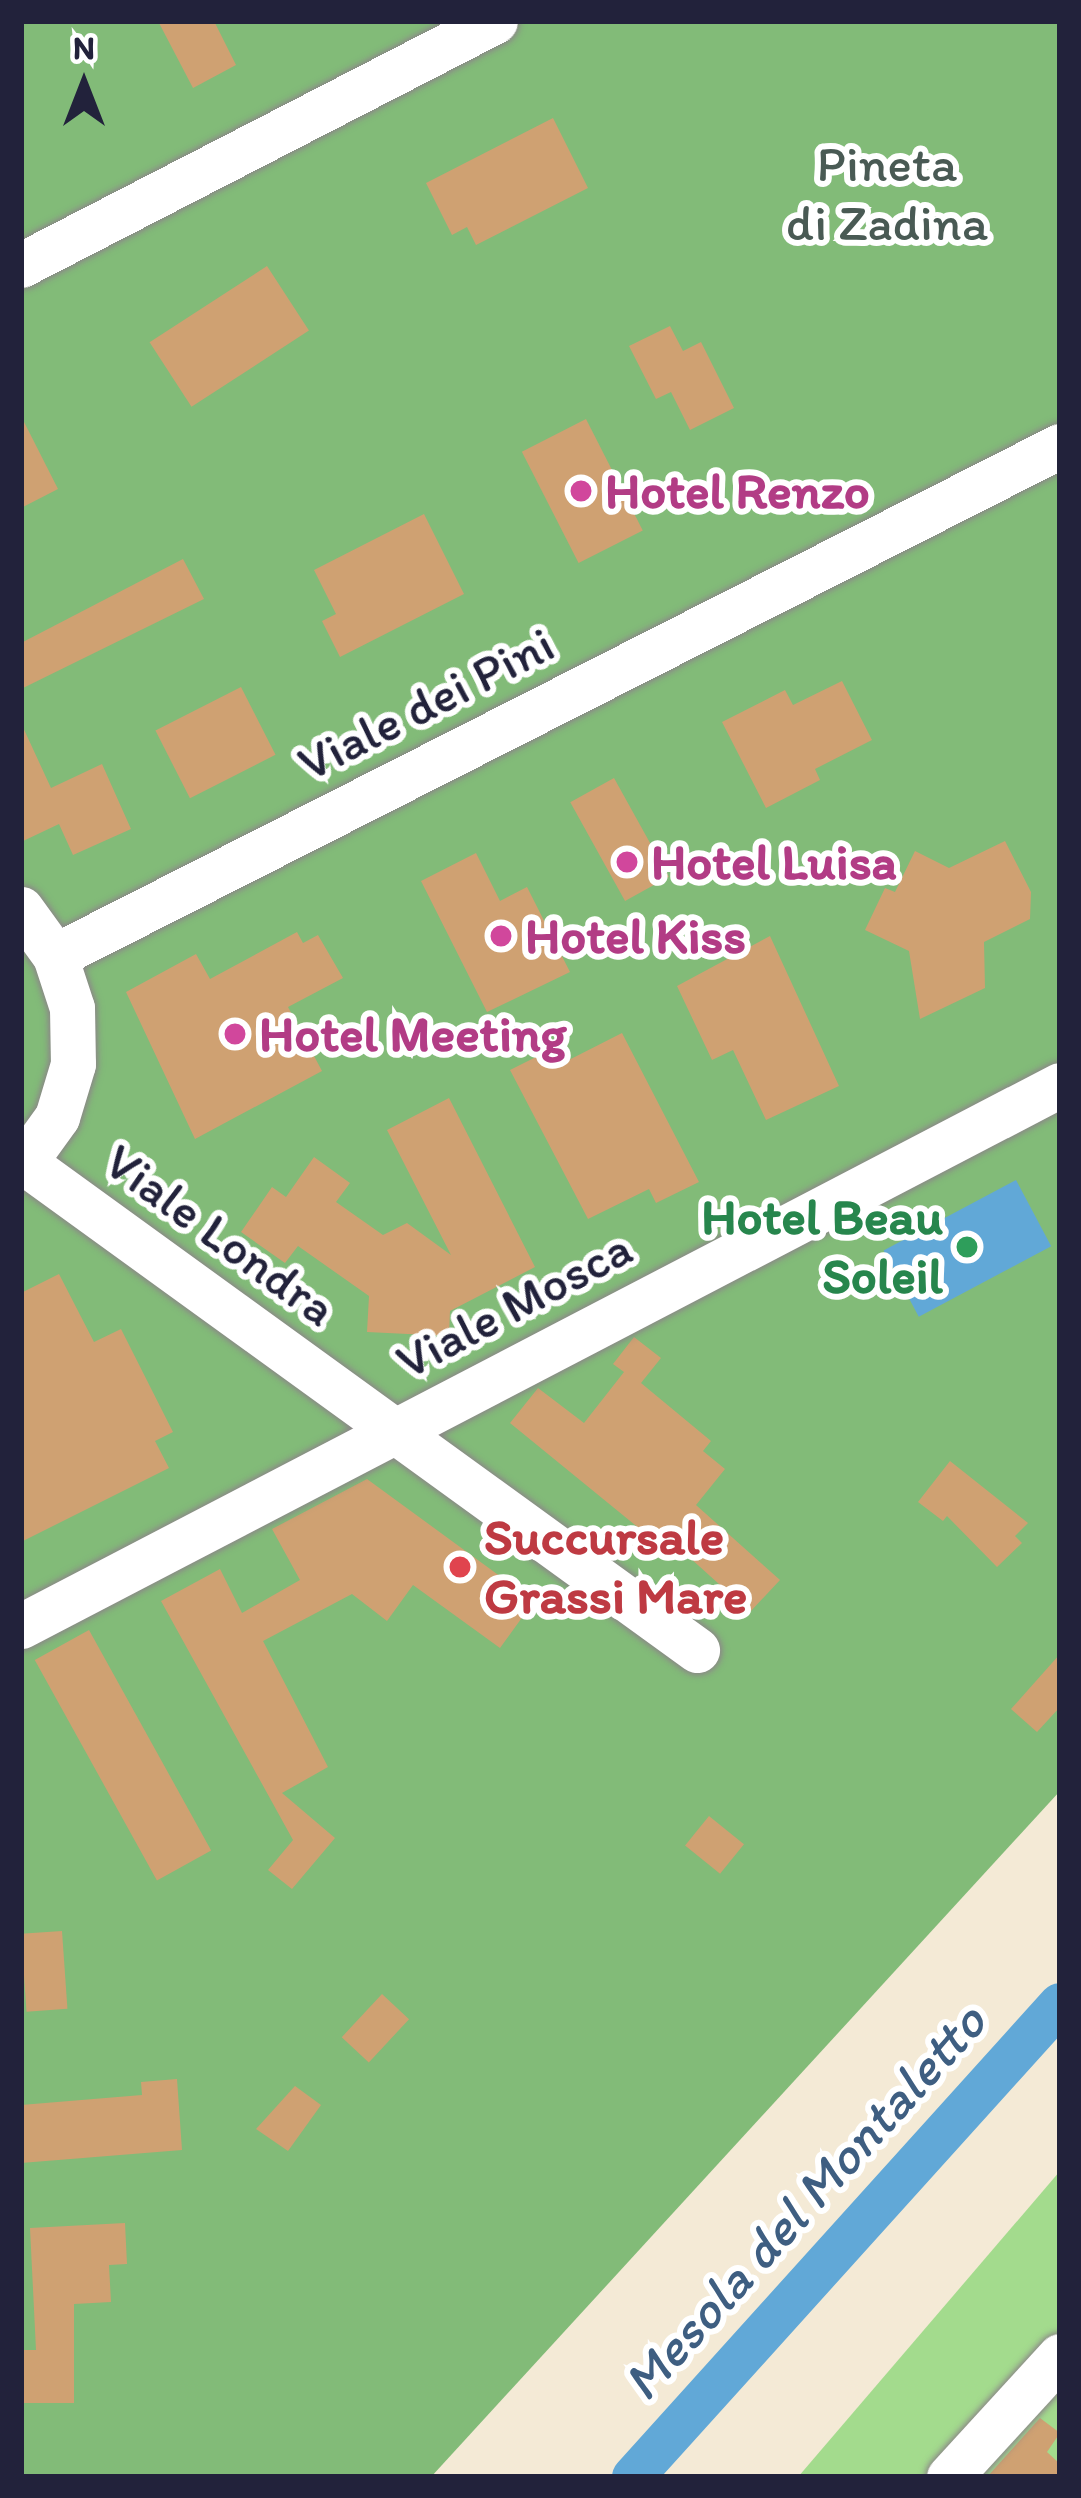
<!DOCTYPE html>
<style>
body{margin:0}
#map{position:relative;width:1081px;height:2498px;overflow:hidden;background:#f4ead6;font-family:Itim,sans-serif}
div>[style]{position:absolute}
.green>*{inset:0;background:#a3db8d}
.forest>*{inset:0;background:#82bb78}
.water>*{inset:0;background:#61a8d7;transform-origin:0 0}
.canal>*{height:42px;margin:-21px;padding:0 21px;transform-origin:21px;border-radius:21px;background:#61a8d7}
.building>*{inset:0;background:#cfa172;transform-origin:0 0}
.roads{filter:drop-shadow(0 0 3px #8b8688) drop-shadow(0 0 3px #8b8688)}
.minor>*{height:45px;margin:-22.5px;padding:0 22.5px;transform-origin:22.5px;border-radius:22.5px;background:#fff}
.dots>*{width:33px;height:33px;translate:-50% -50%;box-sizing:border-box;border:6px solid #fff;border-radius:50%}
span{translate:-50% -50%;white-space:nowrap;text-align:center;line-height:1.15;-webkit-text-stroke:12px #fff;paint-order:stroke}
.park-label{font-size:51px;color:#495a54}
.hotel-label{font-size:51px;color:#b23c85;font-weight:700}
.left{translate:0 -50%;text-align:left}
.street-label{font-size:51px;color:#22223b}
.leisure-label{font-size:51px;color:#27864d;font-weight:700}
.right{translate:-100% -50%;text-align:right}
.health-label{font-size:51px;color:#be3a42;font-weight:700}
.water-label{font-size:54px;color:#3e5e81;font-style:italic}
.frame{position:absolute;inset:0;border:24px solid #22223b;pointer-events:none}
.north{position:absolute;left:24px;top:24px;width:120px;height:120px;-webkit-text-stroke:9px #fff;paint-order:stroke;rotate:0deg;font-size:33px;font-weight:700;line-height:48px;text-align:center;color:#22223b}
.north::after{content:'';display:block;margin:auto;width:42px;height:54px;background:#22223b;clip-path:polygon(50% 0,100% 100%,50% 72%,0 100%)}
</style>
<div id="map">
<div class="green">
<div style="clip-path:polygon(1060px 2171px,1060px 2477px,798px 2477px)"></div>
</div>
<div class="forest">
<div style="clip-path:polygon(21px 21px,1060px 21px,1060px 1791px,431px 2477px,21px 2477px)"></div>
</div>
<div class="water">
<div style="left:1016px;top:1180px;width:75px;height:150px;rotate:62deg"></div>
</div>
<div class="canal">
<div style="left:633px;top:2477px;width:637px;rotate:-47.93deg"></div>
</div>
<div class="building">
<div style="clip-path:polygon(158px 21px,214px 21px,236px 65px,193px 88px)"></div>
<div style="clip-path:polygon(553px 118px,588px 188px,476px 245px,467px 227px,452px 235px,426px 183px)"></div>
<div style="left:267px;top:266px;width:77px;height:140px;rotate:57deg"></div>
<div style="clip-path:polygon(670px 326px,683px 351px,701px 342px,734px 408px,690px 430px,671px 392px,656px 399px,629px 346px)"></div>
<div style="clip-path:polygon(21px 416px,58px 489px,21px 508px)"></div>
<div style="left:586px;top:419px;width:125px;height:72px;rotate:63deg"></div>
<div style="clip-path:polygon(424px 514px,464px 594px,340px 657px,322px 621px,336px 614px,314px 570px)"></div>
<div style="clip-path:polygon(183px 559px,204px 599px,21px 689px,21px 643px)"></div>
<div style="clip-path:polygon(842px 681px,872px 740px,815px 769px,820px 780px,766px 808px,722px 722px,785px 690px,793px 705px)"></div>
<div style="left:241px;top:687px;width:76px;height:96px;rotate:63deg"></div>
<div style="clip-path:polygon(21px 723px,51px 788px,102px 764px,131px 829px,73px 855px,59px 824px,21px 842px)"></div>
<div style="left:614px;top:778px;width:113px;height:50px;rotate:61deg"></div>
<div style="clip-path:polygon(1005px 841px,1031px 892px,1030px 919px,984px 942px,985px 988px,920px 1019px,909px 951px,865px 930px,885px 888px,895px 892px,915px 851px,949px 868px)"></div>
<div style="clip-path:polygon(476px 853px,500px 901px,527px 887px,570px 972px,487px 1012px,421px 881px)"></div>
<div style="clip-path:polygon(297px 932px,303px 943px,318px 935px,343px 978px,288px 1007px,322px 1071px,195px 1139px,126px 992px,196px 954px,210px 979px)"></div>
<div style="clip-path:polygon(770px 936px,839px 1086px,766px 1120px,733px 1050px,712px 1060px,677px 986px)"></div>
<div style="clip-path:polygon(622px 1033px,699px 1182px,656px 1203px,649px 1189px,588px 1219px,510px 1070px,550px 1050px,557px 1066px)"></div>
<div style="clip-path:polygon(449px 1098px,535px 1267px,450px 1311px,449px 1336px,367px 1332px,369px 1296px,298px 1246px,285px 1263px,241px 1232px,272px 1187px,286px 1197px,314px 1157px,350px 1183px,336px 1202px,383px 1235px,407px 1223px,451px 1255px,387px 1130px)"></div>
<div style="clip-path:polygon(59px 1274px,94px 1342px,121px 1329px,173px 1432px,155px 1441px,169px 1468px,21px 1542px,21px 1293px)"></div>
<div style="clip-path:polygon(634px 1337px,661px 1358px,641px 1383px,711px 1441px,703px 1451px,725px 1469px,696px 1505px,780px 1580px,750px 1612px,669px 1539px,662px 1547px,510px 1423px,538px 1388px,584px 1423px,624px 1372px,613px 1364px)"></div>
<div style="clip-path:polygon(950px 1461px,1028px 1523px,1015px 1536px,1022px 1543px,997px 1567px,947px 1516px,943px 1521px,918px 1502px)"></div>
<div style="clip-path:polygon(367px 1479px,534px 1601px,500px 1648px,413px 1585px,387px 1621px,352px 1594px,263px 1641px,328px 1767px,282px 1793px,335px 1838px,292px 1889px,268px 1870px,293px 1840px,161px 1601px,220px 1569px,242px 1613px,300px 1580px,272px 1529px)"></div>
<div style="left:89px;top:1630px;width:252px;height:62px;rotate:61deg"></div>
<div style="clip-path:polygon(1060px 1654px,1060px 1707px,1037px 1732px,1011px 1709px)"></div>
<div style="left:709px;top:1816px;width:45px;height:38px;rotate:39deg"></div>
<div style="left:62px;top:1931px;width:78px;height:41px;rotate:86deg"></div>
<div style="left:382px;top:1994px;width:37px;height:59px;rotate:43deg"></div>
<div style="clip-path:polygon(177px 2079px,182px 2150px,21px 2163px,21px 2105px,142px 2095px,141px 2082px)"></div>
<div style="clip-path:polygon(295px 2086px,321px 2105px,288px 2151px,256px 2129px)"></div>
<div style="clip-path:polygon(125px 2223px,127px 2264px,109px 2265px,111px 2302px,74px 2304px,74px 2403px,21px 2403px,21px 2350px,36px 2350px,30px 2228px)"></div>
<div style="clip-path:polygon(1040px 2418px,1060px 2433px,1047px 2452px,1060px 2464px,1060px 2477px,987px 2477px)"></div>
</div>
<div class="roads">
<div class="minor">
<div style="left:21px;top:265px;width:533px;rotate:-27.24deg"></div>
<div style="left:21px;top:909px;width:58px;rotate:54.1deg"></div>
<div style="left:55px;top:956px;width:55px;rotate:71.9deg"></div>
<div style="left:72px;top:1008px;width:56px;rotate:89deg"></div>
<div style="left:73px;top:1064px;width:55px;rotate:106.8deg"></div>
<div style="left:57px;top:1117px;width:62px;rotate:125.8deg"></div>
<div style="left:55px;top:956px;width:1127px;rotate:-26.91deg"></div>
<div style="left:25px;top:1163px;width:830px;rotate:35.93deg"></div>
<div style="left:21px;top:1626px;width:1171px;rotate:-27.51deg"></div>
<div style="left:949px;top:2477px;width:164px;rotate:-47.5deg"></div>
</div>
</div>
<div class="dots">
<div style="left:581px;top:491px;background:#d1479c"></div>
<div style="left:627px;top:862px;background:#d1479c"></div>
<div style="left:501px;top:936px;background:#d1479c"></div>
<div style="left:235px;top:1034px;background:#d1479c"></div>
<div style="left:967px;top:1247px;background:#2e9e5b"></div>
<div style="left:460px;top:1567px;background:#e0444e"></div>
</div>
<div class="park-label">
<span style="left:887px;top:194px">Pineta<br>di Zadina</span>
</div>
<div class="hotel-label">
<span class="left" style="left:605px;top:491px">Hotel Renzo</span>
<span class="left" style="left:651px;top:862px">Hotel Luisa</span>
<span class="left" style="left:525px;top:936px">Hotel Kiss</span>
<span class="left" style="left:259px;top:1034px">Hotel Meeting</span>
</div>
<div class="street-label">
<span style="left:426px;top:704px;rotate:-27deg">Viale dei Pini</span>
<span style="left:220px;top:1235px;rotate:36deg">Viale Londra</span>
<span style="left:514px;top:1305px;rotate:-28deg">Viale Mosca</span>
</div>
<div class="leisure-label">
<span class="right" style="left:943px;top:1247px">Hotel Beau<br>Soleil</span>
</div>
<div class="health-label">
<span class="left" style="left:484px;top:1567px">Succursale<br>Grassi Mare</span>
</div>
<div class="water-label">
<span style="left:804px;top:2202px;rotate:-48deg">Mesola del Montaletto</span>
</div>
<div class="frame"></div>
<div class="north">N</div>
</div>
